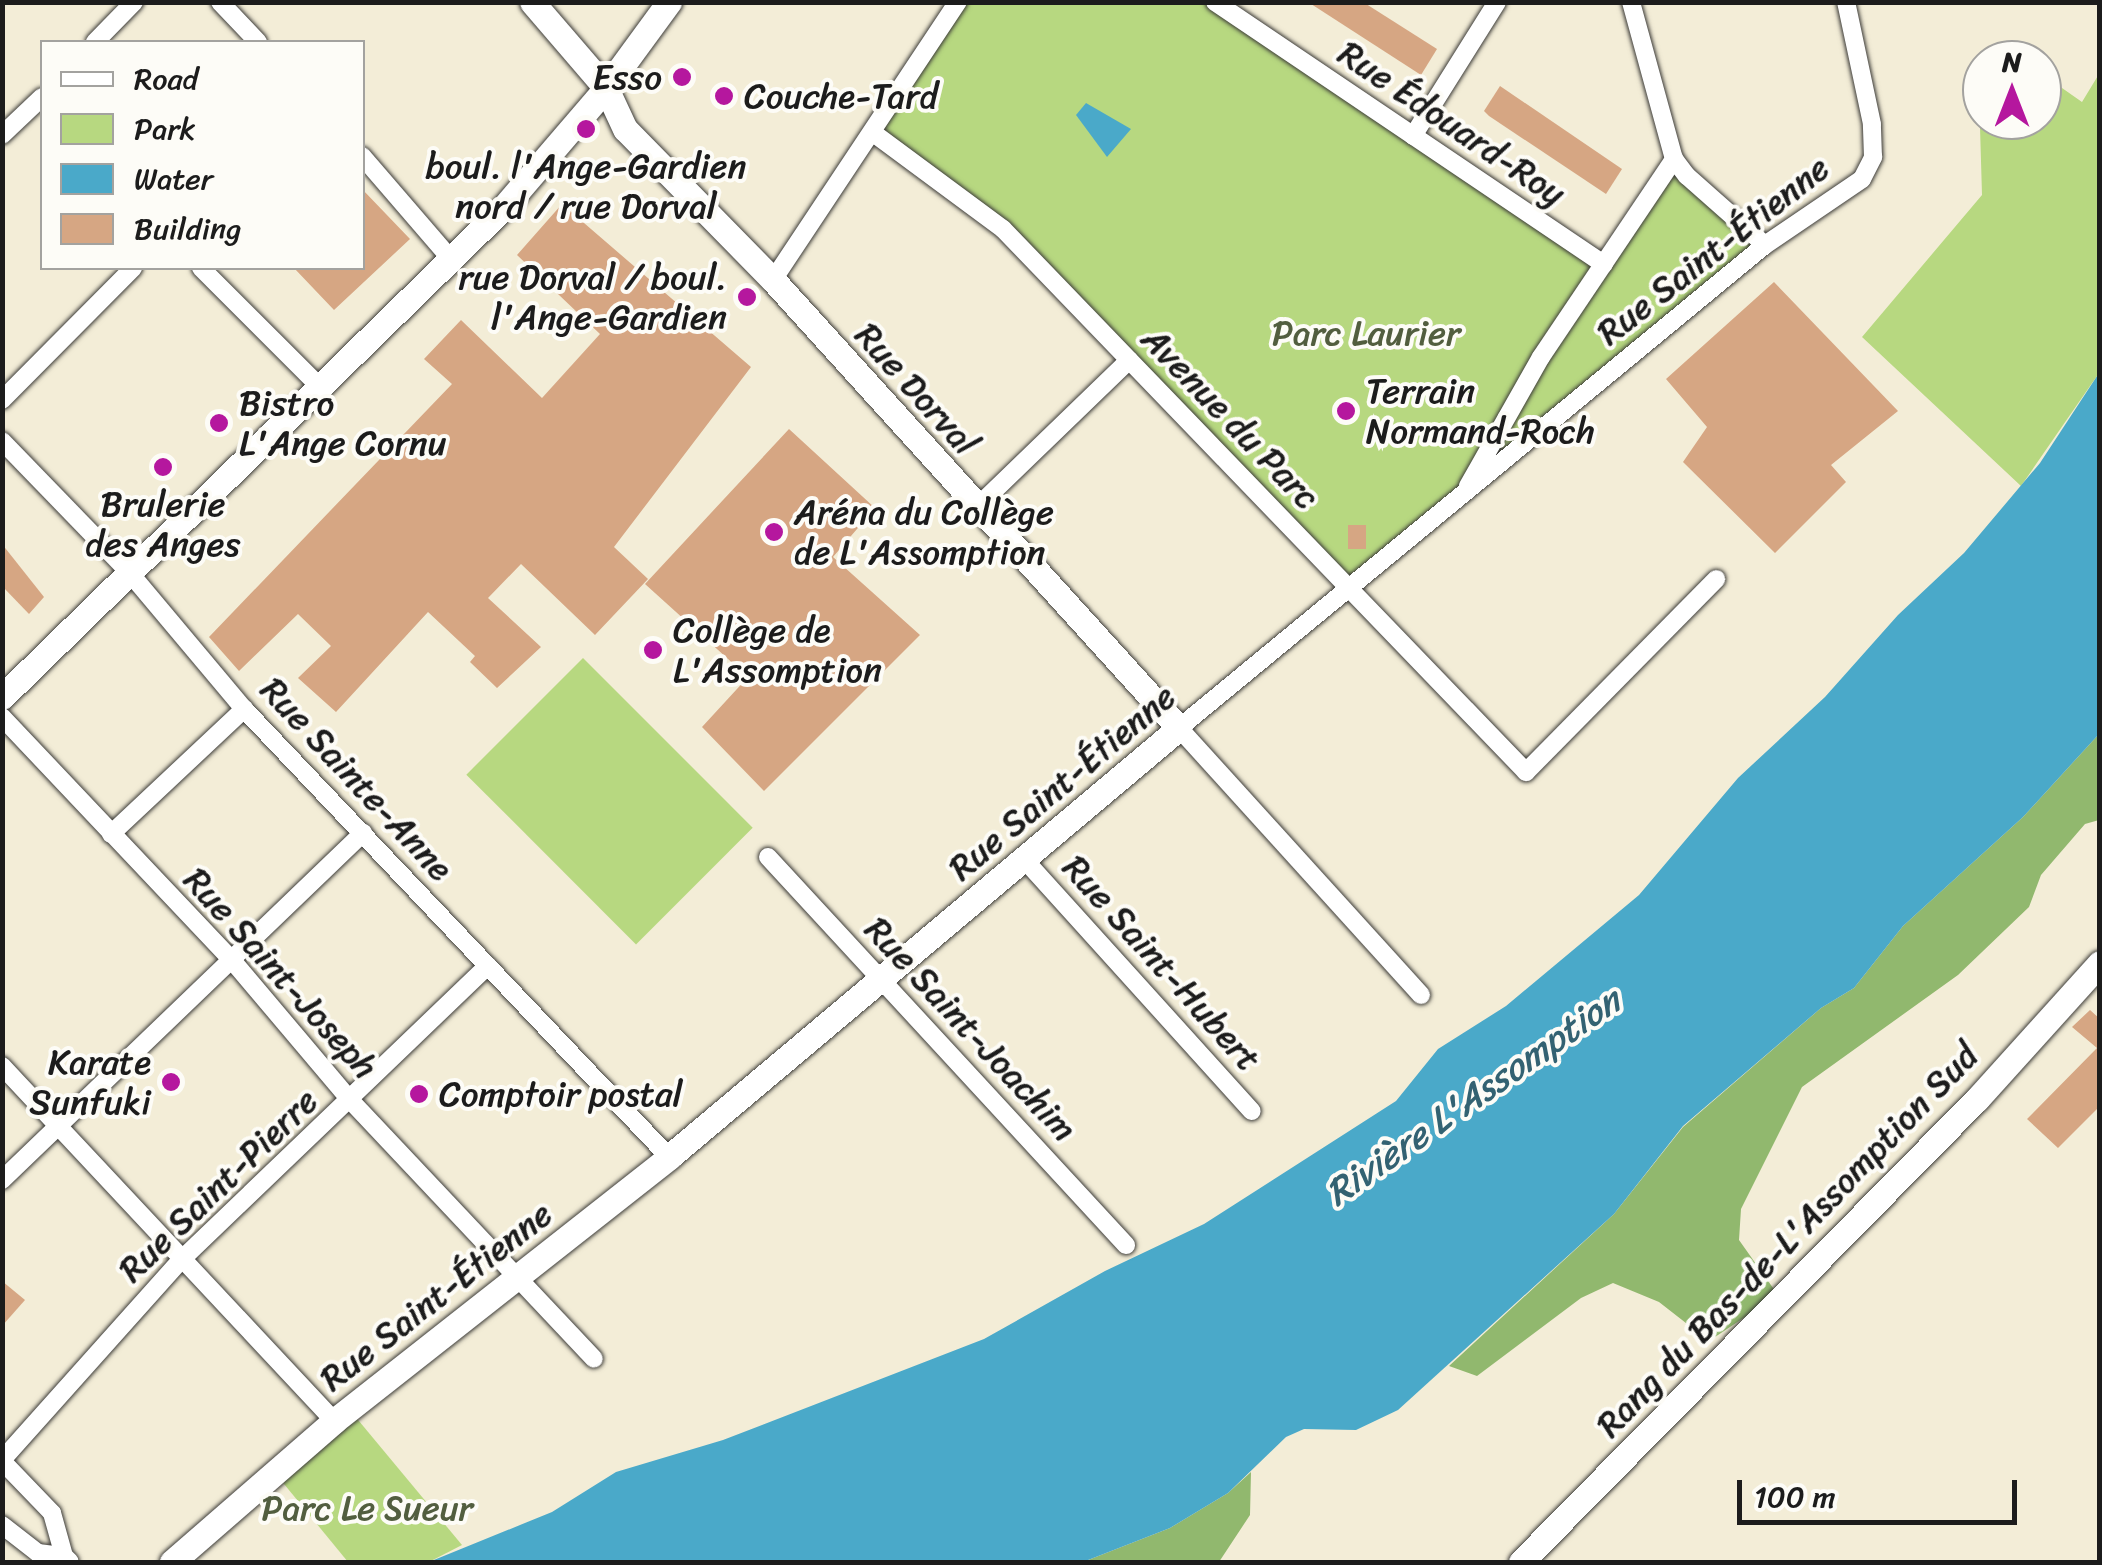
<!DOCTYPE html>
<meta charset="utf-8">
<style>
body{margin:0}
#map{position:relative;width:2102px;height:1565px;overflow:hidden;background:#f3edd7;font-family:Sriracha,sans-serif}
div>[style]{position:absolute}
.green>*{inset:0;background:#b7d880;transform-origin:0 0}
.forest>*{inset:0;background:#91b86e}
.water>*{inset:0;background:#4aa9c9}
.building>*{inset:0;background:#d6a683;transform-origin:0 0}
.roads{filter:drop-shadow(0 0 2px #3c3b38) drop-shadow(0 0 2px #3c3b38)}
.street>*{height:18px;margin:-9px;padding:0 9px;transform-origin:9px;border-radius:9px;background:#fff}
.secondary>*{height:25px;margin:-12.5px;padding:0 12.5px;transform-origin:12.5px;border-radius:12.5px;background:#fff}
.dots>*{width:28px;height:28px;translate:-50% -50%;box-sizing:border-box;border:5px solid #fdfcf7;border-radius:50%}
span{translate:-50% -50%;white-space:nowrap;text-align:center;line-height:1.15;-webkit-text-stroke:8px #fdfcf7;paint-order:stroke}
.poi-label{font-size:35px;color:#1c1c1c}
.right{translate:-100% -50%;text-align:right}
.left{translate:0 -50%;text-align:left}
.street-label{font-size:35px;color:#1c1c1c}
.park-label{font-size:35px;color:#525e3f}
.water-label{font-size:38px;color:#336272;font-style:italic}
.frame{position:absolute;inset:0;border:5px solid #1c1c1c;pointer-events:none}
.legend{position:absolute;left:40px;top:40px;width:325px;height:230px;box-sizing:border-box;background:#fdfcf7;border:2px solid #a3a29f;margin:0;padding:12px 18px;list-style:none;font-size:30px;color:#1c1c1c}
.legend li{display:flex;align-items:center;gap:20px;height:50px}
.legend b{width:50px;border:2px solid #a3a29f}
.north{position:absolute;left:1962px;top:40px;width:100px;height:100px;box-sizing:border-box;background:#fdfcf7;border:2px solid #a3a29f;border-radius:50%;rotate:0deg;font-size:28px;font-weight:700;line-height:40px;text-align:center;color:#1c1c1c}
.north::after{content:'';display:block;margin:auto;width:35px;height:45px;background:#b5179e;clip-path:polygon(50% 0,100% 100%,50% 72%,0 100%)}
.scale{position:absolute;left:1737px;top:1480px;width:280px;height:45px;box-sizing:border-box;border:5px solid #1c1c1c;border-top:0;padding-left:12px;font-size:30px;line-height:35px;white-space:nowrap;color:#1c1c1c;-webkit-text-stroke:8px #fdfcf7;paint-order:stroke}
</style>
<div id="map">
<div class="green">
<div style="clip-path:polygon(958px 3px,1215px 3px,1603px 264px,1674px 159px,1765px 245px,1353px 589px,1003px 229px,872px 132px)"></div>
<div style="clip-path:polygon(2042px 74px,2082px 102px,2099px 74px,2099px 373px,2021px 486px,1862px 337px,1982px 195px,1979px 93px,1982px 120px,2042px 120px)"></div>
<div style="left:583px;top:658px;width:240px;height:165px;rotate:45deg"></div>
<div style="clip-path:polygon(349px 1409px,462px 1545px,429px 1562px,348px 1562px,275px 1473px)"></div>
</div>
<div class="forest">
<div style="clip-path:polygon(2099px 734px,2099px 820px,2085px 824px,2041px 875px,2029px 907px,1958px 975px,1802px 1087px,1741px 1209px,1739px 1240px,1778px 1295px,1709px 1341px,1659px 1302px,1613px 1283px,1581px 1298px,1477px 1376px,1449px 1366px,1614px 1214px,1683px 1127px,1821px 1008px,1854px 988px,1903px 926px,2023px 817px)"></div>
<div style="clip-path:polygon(1251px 1472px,1250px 1515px,1219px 1562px,1083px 1562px,1170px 1528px,1228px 1493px)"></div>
</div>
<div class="water">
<div style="clip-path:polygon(1086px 103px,1131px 129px,1107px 157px,1076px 115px)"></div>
<div style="clip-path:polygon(2099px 373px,2099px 734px,2023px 817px,1903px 926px,1854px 988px,1821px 1008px,1683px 1126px,1614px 1214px,1398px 1410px,1356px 1430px,1304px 1429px,1286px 1437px,1228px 1493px,1170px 1528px,1083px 1562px,429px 1562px,552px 1512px,616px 1472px,723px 1440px,984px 1339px,1105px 1271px,1204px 1224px,1396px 1101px,1438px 1049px,1506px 1006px,1639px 895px,1738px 778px,1825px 697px,1898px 615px,1964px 553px,2040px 463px)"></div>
</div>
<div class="building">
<div style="clip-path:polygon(1308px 2px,1363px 2px,1437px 49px,1421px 75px)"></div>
<div style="clip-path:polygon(1500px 86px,1622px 169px,1606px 194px,1489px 116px,1484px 111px)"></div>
<div style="clip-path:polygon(362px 189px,410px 239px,334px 310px,294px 268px,362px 268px)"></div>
<div style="clip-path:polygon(562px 204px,751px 367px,614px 547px,648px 579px,595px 635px,521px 564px,488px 598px,541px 647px,497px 688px,470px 662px,475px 656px,428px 612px,336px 712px,298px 678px,331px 646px,298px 614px,239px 671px,209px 637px,452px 384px,424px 359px,461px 320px,542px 398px,600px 334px,517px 255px)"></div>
<div style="clip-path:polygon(1774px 282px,1898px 411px,1831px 465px,1846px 482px,1775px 553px,1683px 462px,1707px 427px,1666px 379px)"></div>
<div style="clip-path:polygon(789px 429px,875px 508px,833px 557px,920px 635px,764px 791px,702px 727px,748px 677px,645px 584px)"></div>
<div style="left:1348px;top:525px;width:18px;height:24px"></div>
<div style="clip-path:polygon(2px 544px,44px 597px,29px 614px,2px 586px)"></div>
<div style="clip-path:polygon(2090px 1010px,2100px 1019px,2100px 1106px,2058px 1148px,2027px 1119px,2097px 1048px,2072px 1027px)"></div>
<div style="clip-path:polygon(2px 1281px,25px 1300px,2px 1326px)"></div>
</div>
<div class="roads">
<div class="street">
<div style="left:220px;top:2px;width:55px;rotate:46.5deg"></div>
<div style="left:1215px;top:2px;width:469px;rotate:34deg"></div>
<div style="left:1631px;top:2px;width:163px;rotate:74.7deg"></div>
<div style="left:1674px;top:159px;width:21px;rotate:53deg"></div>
<div style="left:1687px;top:176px;width:104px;rotate:41.5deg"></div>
<div style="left:95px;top:42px;width:56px;rotate:-45.7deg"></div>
<div style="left:872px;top:132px;width:163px;rotate:36.5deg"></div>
<div style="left:1003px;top:229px;width:754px;rotate:46.07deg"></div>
<div style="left:1526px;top:772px;width:271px;rotate:-45.4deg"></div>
<div style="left:2px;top:135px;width:55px;rotate:-43.5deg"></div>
<div style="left:1413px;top:136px;width:158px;rotate:-57.9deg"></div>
<div style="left:362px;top:156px;width:135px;rotate:49.2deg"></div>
<div style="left:201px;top:268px;width:165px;rotate:45deg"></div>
<div style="left:773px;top:280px;width:334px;rotate:-56.4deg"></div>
<div style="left:2px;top:400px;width:186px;rotate:-45.2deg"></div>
<div style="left:2px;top:441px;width:182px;rotate:45.9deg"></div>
<div style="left:129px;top:572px;width:179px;rotate:50deg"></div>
<div style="left:244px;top:709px;width:618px;rotate:46.51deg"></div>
<div style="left:1468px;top:486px;width:148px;rotate:-60.5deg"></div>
<div style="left:1541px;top:357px;width:239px;rotate:-56.1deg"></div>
<div style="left:976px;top:508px;width:213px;rotate:-44deg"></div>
<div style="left:2px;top:717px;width:333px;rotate:46.6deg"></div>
<div style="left:231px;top:959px;width:186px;rotate:49.8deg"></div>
<div style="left:351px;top:1101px;width:354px;rotate:46.7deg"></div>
<div style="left:111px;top:834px;width:183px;rotate:-43.2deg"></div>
<div style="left:768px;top:857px;width:528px;rotate:47.3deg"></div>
<div style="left:1023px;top:858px;width:341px;rotate:47.9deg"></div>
<div style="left:1421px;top:995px;width:360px;rotate:-132.2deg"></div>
<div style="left:1179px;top:728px;width:759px;rotate:-39.5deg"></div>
<div style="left:1765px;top:245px;width:117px;rotate:-34.2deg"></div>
<div style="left:1862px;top:179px;width:25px;rotate:-63deg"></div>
<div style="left:1873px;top:157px;width:33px;rotate:-92deg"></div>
<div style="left:1872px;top:124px;width:125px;rotate:-102deg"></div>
<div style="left:2px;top:1066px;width:486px;rotate:46.9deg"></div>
<div style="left:2px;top:1180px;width:501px;rotate:-43.87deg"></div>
<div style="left:2px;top:1460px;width:268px;rotate:-48.2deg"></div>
<div style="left:181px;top:1260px;width:425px;rotate:-43.8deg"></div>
<div style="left:2px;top:1461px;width:72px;rotate:46.1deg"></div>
<div style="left:52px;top:1513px;width:45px;rotate:74.4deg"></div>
<div style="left:2px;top:1525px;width:46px;rotate:37.9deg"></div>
<div style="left:38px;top:1553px;width:26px;rotate:7deg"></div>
<div style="left:64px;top:1556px;width:8px;rotate:45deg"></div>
</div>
<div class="secondary">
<div style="left:2px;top:697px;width:702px;rotate:-44.31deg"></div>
<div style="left:504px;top:207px;width:157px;rotate:-49.4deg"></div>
<div style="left:606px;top:88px;width:107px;rotate:-53.8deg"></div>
<div style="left:172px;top:1562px;width:215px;rotate:-41deg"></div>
<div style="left:334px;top:1421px;width:427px;rotate:-38.2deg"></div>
<div style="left:669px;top:1157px;width:666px;rotate:-40.07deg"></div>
<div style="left:1179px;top:728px;width:605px;rotate:-132.18deg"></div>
<div style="left:773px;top:280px;width:211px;rotate:-134.4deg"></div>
<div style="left:625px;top:129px;width:45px;rotate:-114.9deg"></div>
<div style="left:606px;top:88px;width:113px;rotate:-130.7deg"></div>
<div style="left:1521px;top:1562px;width:650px;rotate:-45.44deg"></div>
<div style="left:1977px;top:1099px;width:183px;rotate:-47.9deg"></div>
</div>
</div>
<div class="dots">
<div style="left:682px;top:77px;background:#b5179e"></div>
<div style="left:724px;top:96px;background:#b5179e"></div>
<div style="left:586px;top:129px;background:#b5179e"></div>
<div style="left:747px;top:297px;background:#b5179e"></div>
<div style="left:1346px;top:411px;background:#b5179e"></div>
<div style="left:219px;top:423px;background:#b5179e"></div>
<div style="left:163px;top:467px;background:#b5179e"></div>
<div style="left:774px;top:532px;background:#b5179e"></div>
<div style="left:653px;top:650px;background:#b5179e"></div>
<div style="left:171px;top:1082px;background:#b5179e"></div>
<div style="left:419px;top:1094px;background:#b5179e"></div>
</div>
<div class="poi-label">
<span class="right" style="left:662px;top:77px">Esso</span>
<span class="left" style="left:744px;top:96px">Couche-Tard</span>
<span style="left:586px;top:186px">boul. l'Ange-Gardien<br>nord / rue Dorval</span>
<span class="right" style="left:727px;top:297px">rue Dorval / boul.<br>l'Ange-Gardien</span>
<span class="left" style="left:1366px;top:411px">Terrain<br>Normand-Roch</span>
<span class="left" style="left:239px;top:423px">Bistro<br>L'Ange Cornu</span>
<span style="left:163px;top:524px">Brulerie<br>des Anges</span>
<span class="left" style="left:794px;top:532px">Aréna du Collège<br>de L'Assomption</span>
<span class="left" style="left:673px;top:650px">Collège de<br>L'Assomption</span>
<span class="right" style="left:151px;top:1082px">Karate<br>Sunfuki</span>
<span class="left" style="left:439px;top:1094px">Comptoir postal</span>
</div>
<div class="street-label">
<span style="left:1452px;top:123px;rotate:34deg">Rue Édouard-Roy</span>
<span style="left:1713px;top:250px;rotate:-38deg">Rue Saint-Étienne</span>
<span style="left:917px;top:389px;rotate:48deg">Rue Dorval</span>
<span style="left:1231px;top:418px;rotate:46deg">Avenue du Parc</span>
<span style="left:357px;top:779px;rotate:47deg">Rue Sainte-Anne</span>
<span style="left:1062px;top:782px;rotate:-40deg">Rue Saint-Étienne</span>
<span style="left:1162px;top:963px;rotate:48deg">Rue Saint-Hubert</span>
<span style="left:281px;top:973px;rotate:48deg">Rue Saint-Joseph</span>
<span style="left:971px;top:1029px;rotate:47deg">Rue Saint-Joachim</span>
<span style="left:218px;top:1185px;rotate:-44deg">Rue Saint-Pierre</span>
<span style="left:1787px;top:1240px;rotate:-46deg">Rang du Bas-de-L'Assomption Sud</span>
<span style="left:436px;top:1296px;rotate:-38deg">Rue Saint-Étienne</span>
</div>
<div class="park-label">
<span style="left:1366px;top:333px">Parc Laurier</span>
<span style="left:367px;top:1508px">Parc Le Sueur</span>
</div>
<div class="water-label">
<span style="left:1473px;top:1097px;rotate:-35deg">Rivière L'Assomption</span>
</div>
<div class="frame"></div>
<ul class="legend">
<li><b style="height:12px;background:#fff"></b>Road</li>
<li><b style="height:28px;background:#b7d880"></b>Park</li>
<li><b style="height:28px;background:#4aa9c9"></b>Water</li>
<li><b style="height:28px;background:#d6a683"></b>Building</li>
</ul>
<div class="north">N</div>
<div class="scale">100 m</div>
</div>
